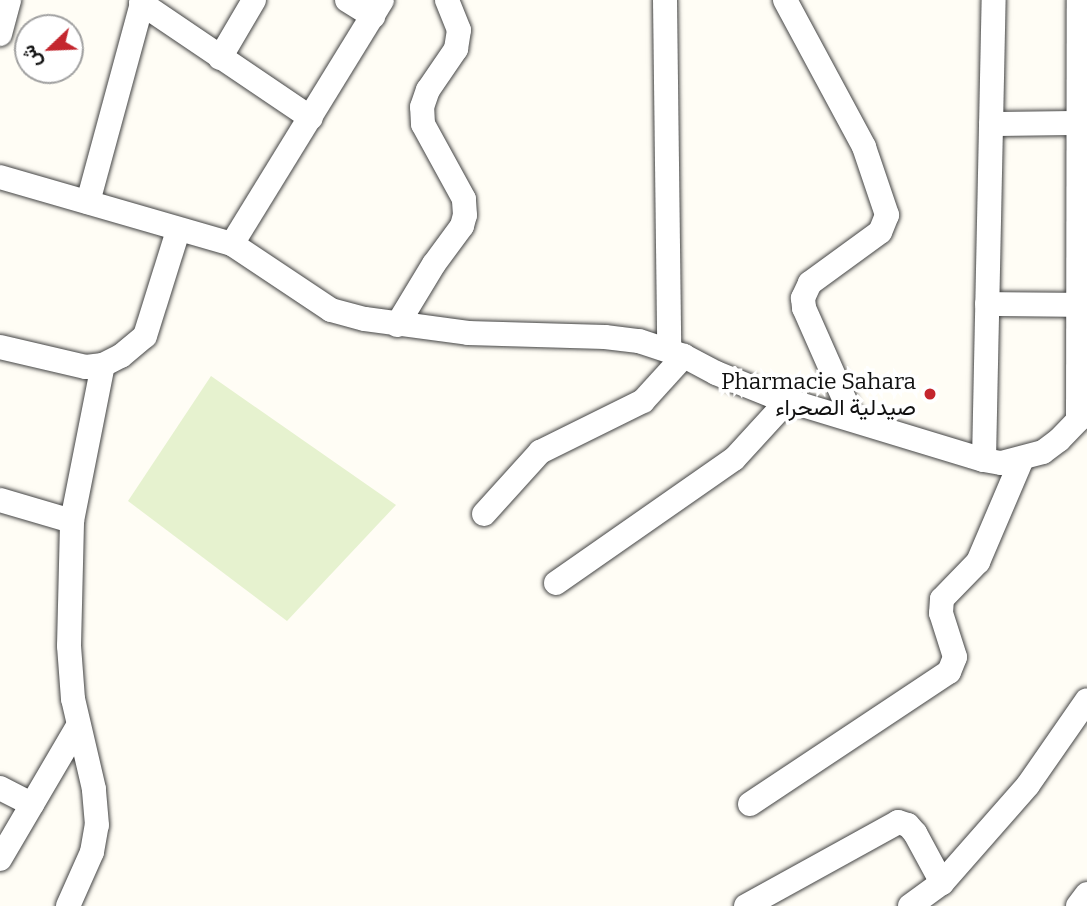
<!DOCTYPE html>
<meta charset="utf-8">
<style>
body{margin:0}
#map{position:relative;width:1087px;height:906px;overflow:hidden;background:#fffdf5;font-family:Bitter,Vazirmatn,serif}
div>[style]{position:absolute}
.pitch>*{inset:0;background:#e6f2cf}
.roads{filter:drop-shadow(0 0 2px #444) drop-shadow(0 0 2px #444)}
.minor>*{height:24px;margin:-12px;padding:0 12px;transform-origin:12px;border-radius:12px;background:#fff}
.dots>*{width:19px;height:19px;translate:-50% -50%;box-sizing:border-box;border:4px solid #fff;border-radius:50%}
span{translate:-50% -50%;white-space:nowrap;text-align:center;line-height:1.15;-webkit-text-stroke:7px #fff;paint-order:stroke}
.poi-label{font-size:23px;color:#111}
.right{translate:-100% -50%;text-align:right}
.north{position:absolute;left:14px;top:14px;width:70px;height:70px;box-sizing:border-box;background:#fff;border:2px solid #a0a0a0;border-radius:50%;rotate:247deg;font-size:19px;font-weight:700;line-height:28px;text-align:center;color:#111}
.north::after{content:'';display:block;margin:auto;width:24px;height:32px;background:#c4262e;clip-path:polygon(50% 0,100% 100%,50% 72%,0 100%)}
</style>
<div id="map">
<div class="pitch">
<div style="clip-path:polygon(211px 376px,396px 505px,287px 621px,128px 501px)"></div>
</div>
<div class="roads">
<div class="minor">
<div style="left:347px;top:0;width:31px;rotate:32deg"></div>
<div style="left:665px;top:0;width:350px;rotate:89.3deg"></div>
<div style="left:785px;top:0;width:167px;rotate:61.7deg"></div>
<div style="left:864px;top:147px;width:72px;rotate:71.3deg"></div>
<div style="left:887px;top:215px;width:18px;rotate:112deg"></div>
<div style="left:880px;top:232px;width:87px;rotate:143.9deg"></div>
<div style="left:810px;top:283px;width:17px;rotate:115deg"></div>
<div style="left:803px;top:298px;width:10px;rotate:84deg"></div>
<div style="left:804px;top:308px;width:121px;rotate:66.2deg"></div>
<div style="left:141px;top:3px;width:205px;rotate:34.1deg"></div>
<div style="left:0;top:34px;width:35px;rotate:-75deg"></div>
<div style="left:220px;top:58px;width:67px;rotate:-59.6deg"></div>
<div style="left:991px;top:124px;width:88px;rotate:-0.7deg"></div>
<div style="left:0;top:177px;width:241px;rotate:16.1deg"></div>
<div style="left:232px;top:244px;width:119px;rotate:33.7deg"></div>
<div style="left:331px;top:310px;width:35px;rotate:15deg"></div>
<div style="left:365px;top:319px;width:104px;rotate:7.7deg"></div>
<div style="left:468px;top:333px;width:137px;rotate:1.7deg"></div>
<div style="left:605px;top:337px;width:34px;rotate:7deg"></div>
<div style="left:639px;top:341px;width:47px;rotate:18.4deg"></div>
<div style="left:684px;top:356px;width:36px;rotate:28deg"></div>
<div style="left:716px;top:373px;width:61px;rotate:22deg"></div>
<div style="left:773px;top:396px;width:220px;rotate:16.9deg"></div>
<div style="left:984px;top:460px;width:17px;rotate:10deg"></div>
<div style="left:1001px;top:463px;width:43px;rotate:-14.7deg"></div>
<div style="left:1043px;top:452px;width:20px;rotate:-37deg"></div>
<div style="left:1059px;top:440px;width:40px;rotate:-46deg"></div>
<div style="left:88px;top:202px;width:209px;rotate:-74.8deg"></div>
<div style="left:232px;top:244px;width:286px;rotate:-58.4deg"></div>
<div style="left:987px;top:304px;width:92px;rotate:0.6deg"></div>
<div style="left:397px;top:325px;width:71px;rotate:-58.8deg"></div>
<div style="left:434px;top:264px;width:47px;rotate:-53.6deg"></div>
<div style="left:462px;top:226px;width:11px;rotate:-75deg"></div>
<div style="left:465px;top:215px;width:16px;rotate:-94deg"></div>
<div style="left:464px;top:199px;width:85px;rotate:-118.7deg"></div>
<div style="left:423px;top:124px;width:17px;rotate:-93deg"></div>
<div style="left:422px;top:107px;width:18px;rotate:-71deg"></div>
<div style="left:428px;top:90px;width:50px;rotate:-55.7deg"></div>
<div style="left:456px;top:49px;width:19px;rotate:-81deg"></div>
<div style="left:459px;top:30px;width:32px;rotate:-112deg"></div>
<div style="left:0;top:347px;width:88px;rotate:13.1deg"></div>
<div style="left:86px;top:367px;width:17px;rotate:-7deg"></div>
<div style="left:103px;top:365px;width:20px;rotate:-27deg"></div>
<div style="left:121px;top:356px;width:31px;rotate:-40deg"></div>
<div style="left:145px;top:336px;width:110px;rotate:-72.6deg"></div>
<div style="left:1078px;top:420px;width:420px;rotate:-89.9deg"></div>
<div style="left:984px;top:460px;width:460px;rotate:-88.8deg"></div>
<div style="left:0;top:500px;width:75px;rotate:16.3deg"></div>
<div style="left:484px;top:514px;width:84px;rotate:-47.9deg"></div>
<div style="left:540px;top:452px;width:115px;rotate:-26.3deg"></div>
<div style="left:643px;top:401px;width:61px;rotate:-47.7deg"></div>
<div style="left:556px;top:583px;width:217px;rotate:-34.9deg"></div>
<div style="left:734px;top:459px;width:80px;rotate:-47.5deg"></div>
<div style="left:0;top:788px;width:36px;rotate:27deg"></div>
<div style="left:750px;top:804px;width:239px;rotate:-33.6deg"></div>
<div style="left:949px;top:672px;width:16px;rotate:-68deg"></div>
<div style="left:955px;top:657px;width:46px;rotate:-107.7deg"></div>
<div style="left:941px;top:613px;width:14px;rotate:-86deg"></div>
<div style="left:942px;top:599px;width:52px;rotate:-45.8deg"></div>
<div style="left:978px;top:562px;width:112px;rotate:-66.9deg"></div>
<div style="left:0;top:859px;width:154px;rotate:-59.6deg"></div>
<div style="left:68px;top:906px;width:59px;rotate:-66deg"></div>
<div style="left:92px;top:852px;width:27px;rotate:-80deg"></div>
<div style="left:97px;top:825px;width:36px;rotate:-95deg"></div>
<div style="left:94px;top:789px;width:92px;rotate:-103.1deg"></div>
<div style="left:73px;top:699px;width:53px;rotate:-94.3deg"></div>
<div style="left:69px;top:646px;width:125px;rotate:-88.6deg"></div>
<div style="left:72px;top:521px;width:159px;rotate:-78.8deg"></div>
<div style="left:746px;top:906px;width:174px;rotate:-28.9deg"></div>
<div style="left:898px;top:822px;width:10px;rotate:17deg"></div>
<div style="left:908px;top:825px;width:11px;rotate:49deg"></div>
<div style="left:915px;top:833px;width:57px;rotate:61.6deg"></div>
<div style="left:910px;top:906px;width:39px;rotate:-36deg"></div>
<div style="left:942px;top:883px;width:130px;rotate:-48.7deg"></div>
<div style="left:1028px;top:785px;width:103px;rotate:-55.2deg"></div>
<div style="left:1078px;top:906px;width:15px;rotate:-53deg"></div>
</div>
</div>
<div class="dots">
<div style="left:930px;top:394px;background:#c4262e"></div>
</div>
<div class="poi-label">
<span class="right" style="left:916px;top:394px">Pharmacie Sahara<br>صيدلية الصحراء</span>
</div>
<div class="north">ش</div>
</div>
